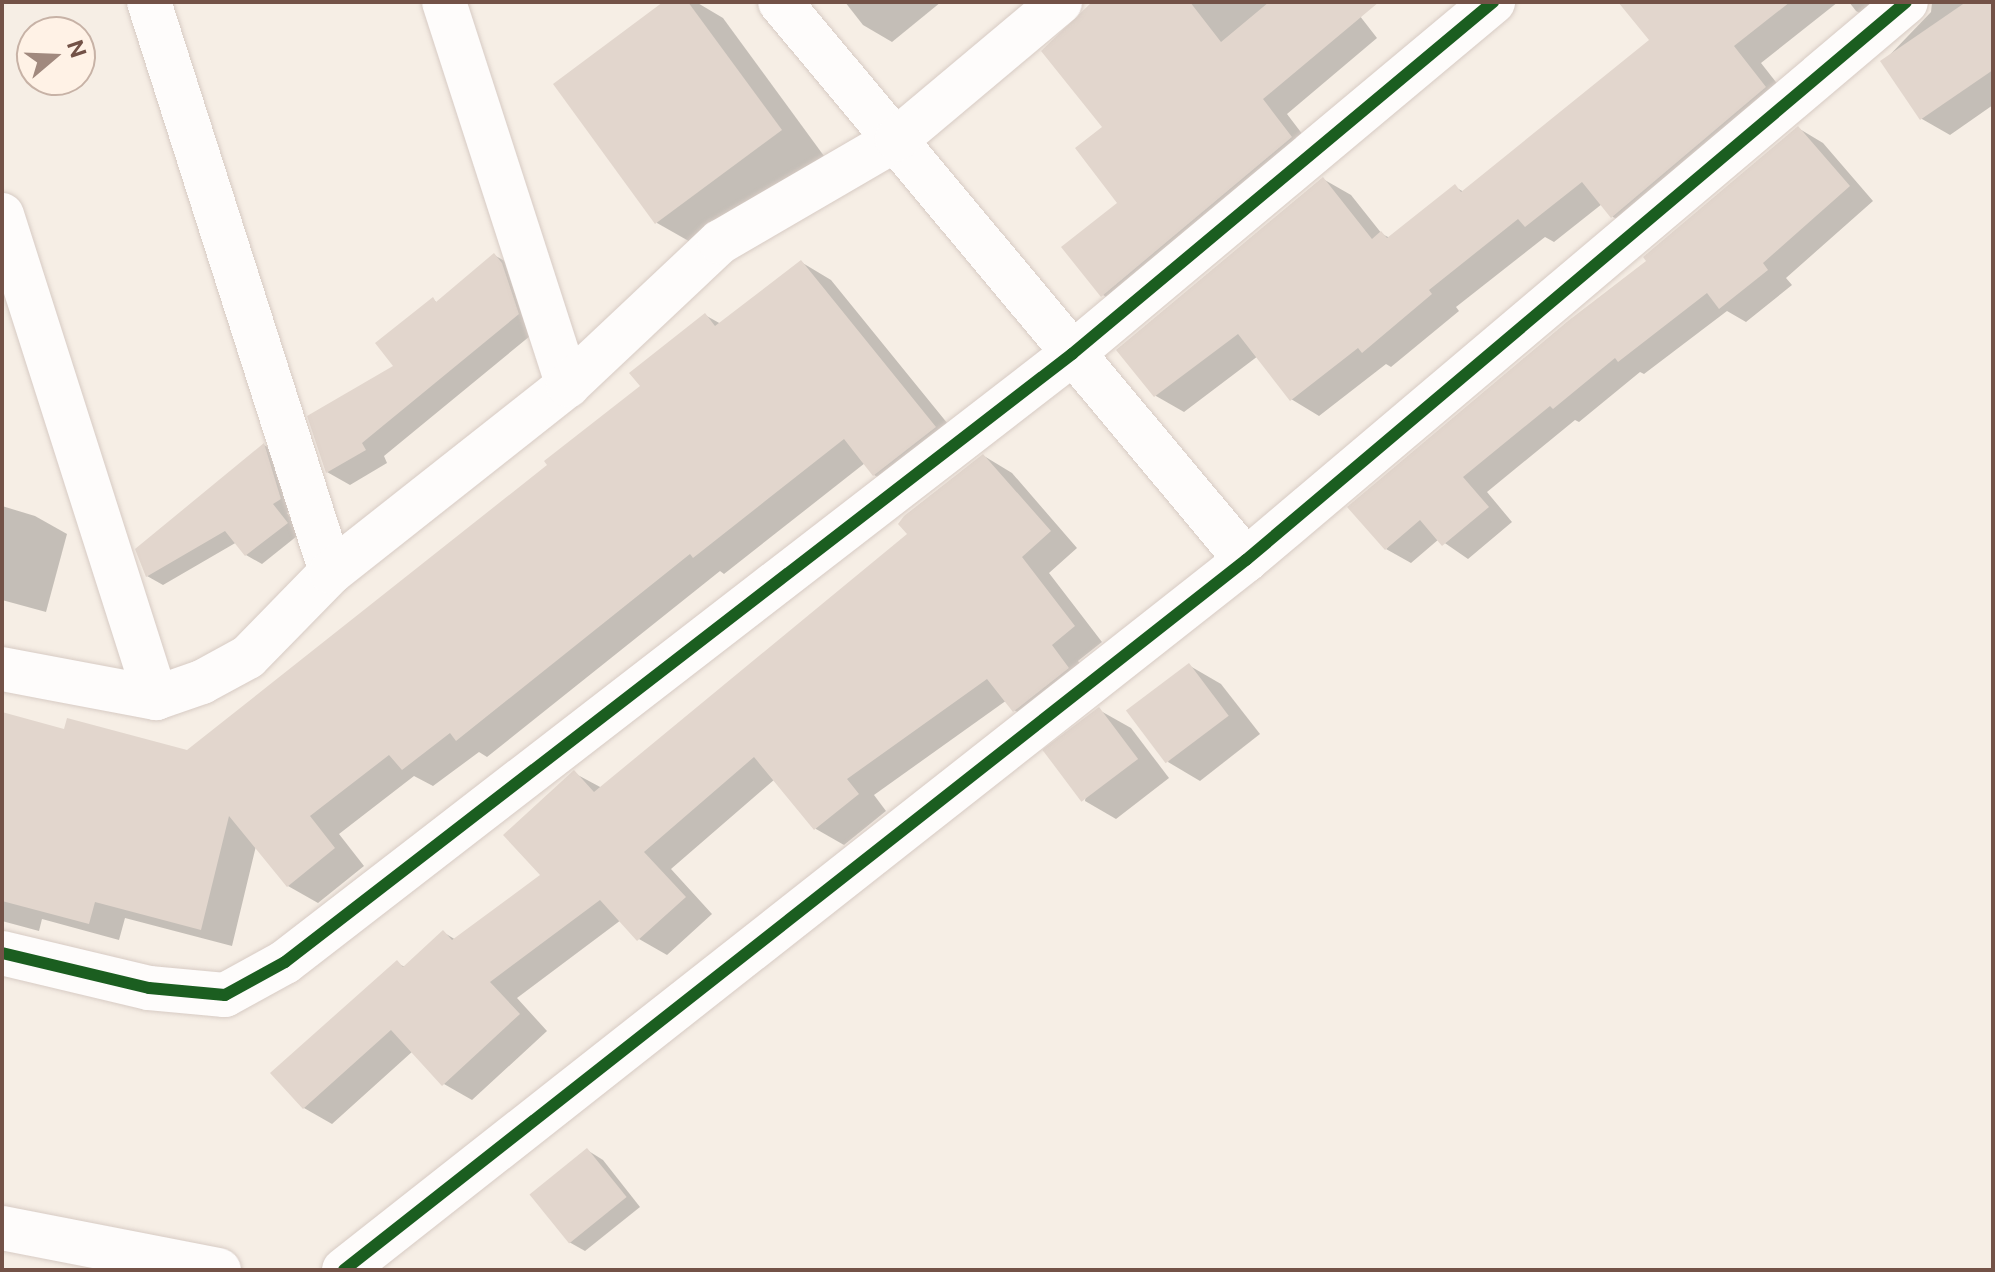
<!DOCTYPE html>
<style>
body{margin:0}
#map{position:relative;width:1995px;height:1272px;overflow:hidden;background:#f6eee5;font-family:"Public Sans",sans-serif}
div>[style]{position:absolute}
.shadow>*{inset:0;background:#0003}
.building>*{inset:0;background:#e2d6cd;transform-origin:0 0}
.roads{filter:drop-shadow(0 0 2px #d7cbc4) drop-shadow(0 0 2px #d7cbc4)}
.minor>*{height:44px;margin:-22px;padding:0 22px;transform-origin:22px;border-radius:22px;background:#fefcfb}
.cycleway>*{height:12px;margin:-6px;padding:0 6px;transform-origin:6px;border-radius:6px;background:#1b5e20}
span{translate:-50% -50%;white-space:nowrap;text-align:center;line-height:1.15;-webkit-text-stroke:7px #fff2e6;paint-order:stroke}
.frame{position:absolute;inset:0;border:4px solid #735247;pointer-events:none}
.north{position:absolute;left:16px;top:16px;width:80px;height:80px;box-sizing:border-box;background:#fff2e6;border:2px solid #c7b2a6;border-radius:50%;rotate:71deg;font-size:22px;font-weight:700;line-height:32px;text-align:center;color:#735247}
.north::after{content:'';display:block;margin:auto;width:28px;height:36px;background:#a1897e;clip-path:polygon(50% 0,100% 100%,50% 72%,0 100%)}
</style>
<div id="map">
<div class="shadow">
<div style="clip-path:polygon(667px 2px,696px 2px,723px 18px,824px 156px,701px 248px,657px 223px)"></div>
<div style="clip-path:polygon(845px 2px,941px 2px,892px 42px,863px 25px)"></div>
<div style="clip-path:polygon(1109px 2px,1349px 2px,1377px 38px,1287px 114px,1316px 152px,1128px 310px,1103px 295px,1120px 203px,1105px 127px)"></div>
<div style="clip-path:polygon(1657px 2px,1838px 2px,1761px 63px,1793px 104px,1641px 233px,1613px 217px,1602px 204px,1554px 242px,1545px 237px,1456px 307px,1459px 311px,1391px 367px,1386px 364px,1319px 416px,1291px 399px,1258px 356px,1184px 412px,1156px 396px,1119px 350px,1323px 179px,1351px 195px,1382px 234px,1390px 238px,1455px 187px,1464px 192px,1652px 41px)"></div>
<div style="clip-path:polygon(1849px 2px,1917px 2px,1884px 27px,1856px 11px)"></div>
<div style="clip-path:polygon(1932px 2px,1993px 2px,1993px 105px,1950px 135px,1922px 119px,1883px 62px,1931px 12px)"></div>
<div style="clip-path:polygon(1798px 128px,1823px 143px,1873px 201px,1786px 278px,1792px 285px,1746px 322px,1727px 311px,1644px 374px,1640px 372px,1579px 422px,1575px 420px,1487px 492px,1512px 522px,1468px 559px,1439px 539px,1411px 563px,1386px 549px,1649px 262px)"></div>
<div style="clip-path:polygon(494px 255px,517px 268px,541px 327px,384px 456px,387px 463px,350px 485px,327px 472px,396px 367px,433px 300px,438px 303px)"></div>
<div style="clip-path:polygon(801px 262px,831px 280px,965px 445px,905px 492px,874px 475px,865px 463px,724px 574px,720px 571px,487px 757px,479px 752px,433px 786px,414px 776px,339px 834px,364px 866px,318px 903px,288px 886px,256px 846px,232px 946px,125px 918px,119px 940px,42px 919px,39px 931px,2px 921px,2px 714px,66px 731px,188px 753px,550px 466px,643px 386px,705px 315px,721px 324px)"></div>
<div style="clip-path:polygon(264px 445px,279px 454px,296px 508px,287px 513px,302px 532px,262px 564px,246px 555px,237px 542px,163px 585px,147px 576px)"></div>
<div style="clip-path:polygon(984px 456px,1012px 473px,1077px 548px,1049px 573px,1102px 642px,1078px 661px,1096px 684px,1042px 726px,1014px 710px,1007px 700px,874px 795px,886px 811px,844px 845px,816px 829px,775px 779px,671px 869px,712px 914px,667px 955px,639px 939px,621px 920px,517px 998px,547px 1031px,472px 1100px,444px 1084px,413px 1051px,332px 1124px,304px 1108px,273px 1073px,397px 963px,405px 967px,443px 932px,456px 940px,543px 876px,574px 773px,602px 788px,909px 535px)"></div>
<div style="clip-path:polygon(2px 506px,35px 516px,67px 534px,46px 612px,2px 600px)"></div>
<div style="clip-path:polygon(1190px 666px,1221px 684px,1260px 734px,1200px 781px,1168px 762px)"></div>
<div style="clip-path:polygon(1099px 710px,1131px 728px,1169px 778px,1116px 819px,1085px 801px)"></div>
<div style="clip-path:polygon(587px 1150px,603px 1160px,640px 1207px,585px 1251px,569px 1242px)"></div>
</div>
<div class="building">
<div style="clip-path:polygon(663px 2px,688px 2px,782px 130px,655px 224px,553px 84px)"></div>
<div style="clip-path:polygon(1092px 2px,1190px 2px,1221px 42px,1269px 2px,1379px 2px,1263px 99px,1292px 137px,1101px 297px,1061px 247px,1117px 203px,1075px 148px,1102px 127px,1041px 51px)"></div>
<div style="clip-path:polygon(1618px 2px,1790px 2px,1734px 46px,1766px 87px,1611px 218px,1582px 182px,1525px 227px,1518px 219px,1429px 290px,1432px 294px,1362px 353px,1358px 348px,1290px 401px,1238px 334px,1154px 397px,1116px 350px,1323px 177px,1372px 239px,1381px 231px,1387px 238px,1455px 184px,1461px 192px,1649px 40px)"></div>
<div style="clip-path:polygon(1966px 2px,1993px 2px,1993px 70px,1920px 120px,1880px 61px)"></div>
<div style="clip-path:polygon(1798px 126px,1850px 186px,1763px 263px,1768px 270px,1719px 309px,1707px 293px,1618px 362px,1615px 358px,1553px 409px,1550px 406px,1463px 477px,1489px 507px,1442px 546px,1420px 520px,1385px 550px,1347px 507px,1568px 321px,1646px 261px,1643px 257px)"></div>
<div style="clip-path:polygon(494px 253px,502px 263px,519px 314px,362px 443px,366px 450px,326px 473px,307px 416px,393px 366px,375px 343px,433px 297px,436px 302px)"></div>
<div style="clip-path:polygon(801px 260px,936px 427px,873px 476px,844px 439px,693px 558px,690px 554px,456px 741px,450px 733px,402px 770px,389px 755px,310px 816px,335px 848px,287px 887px,229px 816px,201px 930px,95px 902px,89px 924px,2px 901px,2px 712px,64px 729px,67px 718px,187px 750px,547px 465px,544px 461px,640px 386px,629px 373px,705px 313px,715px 326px)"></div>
<div style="clip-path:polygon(264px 443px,281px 499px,273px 504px,288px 523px,245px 556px,225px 531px,146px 577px,135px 549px)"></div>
<div style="clip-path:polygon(983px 454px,1051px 531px,1022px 557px,1075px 626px,1052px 645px,1069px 668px,1013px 712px,987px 679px,847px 779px,859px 794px,814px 830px,754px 757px,644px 852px,686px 897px,637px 941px,600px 900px,490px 982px,520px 1014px,442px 1086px,391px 1030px,303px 1109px,270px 1073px,397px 960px,403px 967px,443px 930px,452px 940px,540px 875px,503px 835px,574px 770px,594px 792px,907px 534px,898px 524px,904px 516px)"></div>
<div style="left:1189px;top:663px;width:66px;height:79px;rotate:53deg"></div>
<div style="left:1099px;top:707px;width:65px;height:71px;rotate:53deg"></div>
<div style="left:587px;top:1148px;width:63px;height:74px;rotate:51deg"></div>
</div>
<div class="roads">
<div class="minor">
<div style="left:149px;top:2px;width:598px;rotate:72.29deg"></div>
<div style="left:444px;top:2px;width:403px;rotate:72.1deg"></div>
<div style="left:780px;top:2px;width:727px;rotate:50.13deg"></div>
<div style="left:2px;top:215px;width:507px;rotate:72.32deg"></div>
<div style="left:2px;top:669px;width:157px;rotate:10.7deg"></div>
<div style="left:156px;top:698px;width:49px;rotate:-19.2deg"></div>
<div style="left:202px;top:682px;width:52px;rotate:-28.5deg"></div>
<div style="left:248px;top:657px;width:119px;rotate:-45.7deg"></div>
<div style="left:331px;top:572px;width:302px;rotate:-38.3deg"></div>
<div style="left:568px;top:385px;width:209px;rotate:-43.3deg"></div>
<div style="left:720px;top:242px;width:205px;rotate:-30.2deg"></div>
<div style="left:897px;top:139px;width:213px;rotate:-40deg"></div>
<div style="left:2px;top:953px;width:151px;rotate:13.4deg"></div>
<div style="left:149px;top:988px;width:76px;rotate:5.3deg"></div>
<div style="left:225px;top:995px;width:68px;rotate:-28.8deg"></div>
<div style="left:285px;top:962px;width:995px;rotate:-37.69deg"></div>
<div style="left:1072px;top:354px;width:549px;rotate:-39.9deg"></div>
<div style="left:2px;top:1228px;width:221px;rotate:11deg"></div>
<div style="left:344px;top:1270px;width:1148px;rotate:-38.21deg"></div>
<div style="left:1246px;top:560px;width:864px;rotate:-40.21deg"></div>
</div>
</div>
<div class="cycleway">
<div style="left:2px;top:953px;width:151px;rotate:13.4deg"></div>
<div style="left:149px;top:988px;width:76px;rotate:5.3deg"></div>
<div style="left:225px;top:995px;width:68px;rotate:-28.8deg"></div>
<div style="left:285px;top:962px;width:995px;rotate:-37.69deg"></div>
<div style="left:1072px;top:354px;width:549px;rotate:-39.9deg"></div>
<div style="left:344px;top:1270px;width:1148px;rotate:-38.21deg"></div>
<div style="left:1246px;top:560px;width:864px;rotate:-40.21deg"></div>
</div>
<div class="frame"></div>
<div class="north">N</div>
</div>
